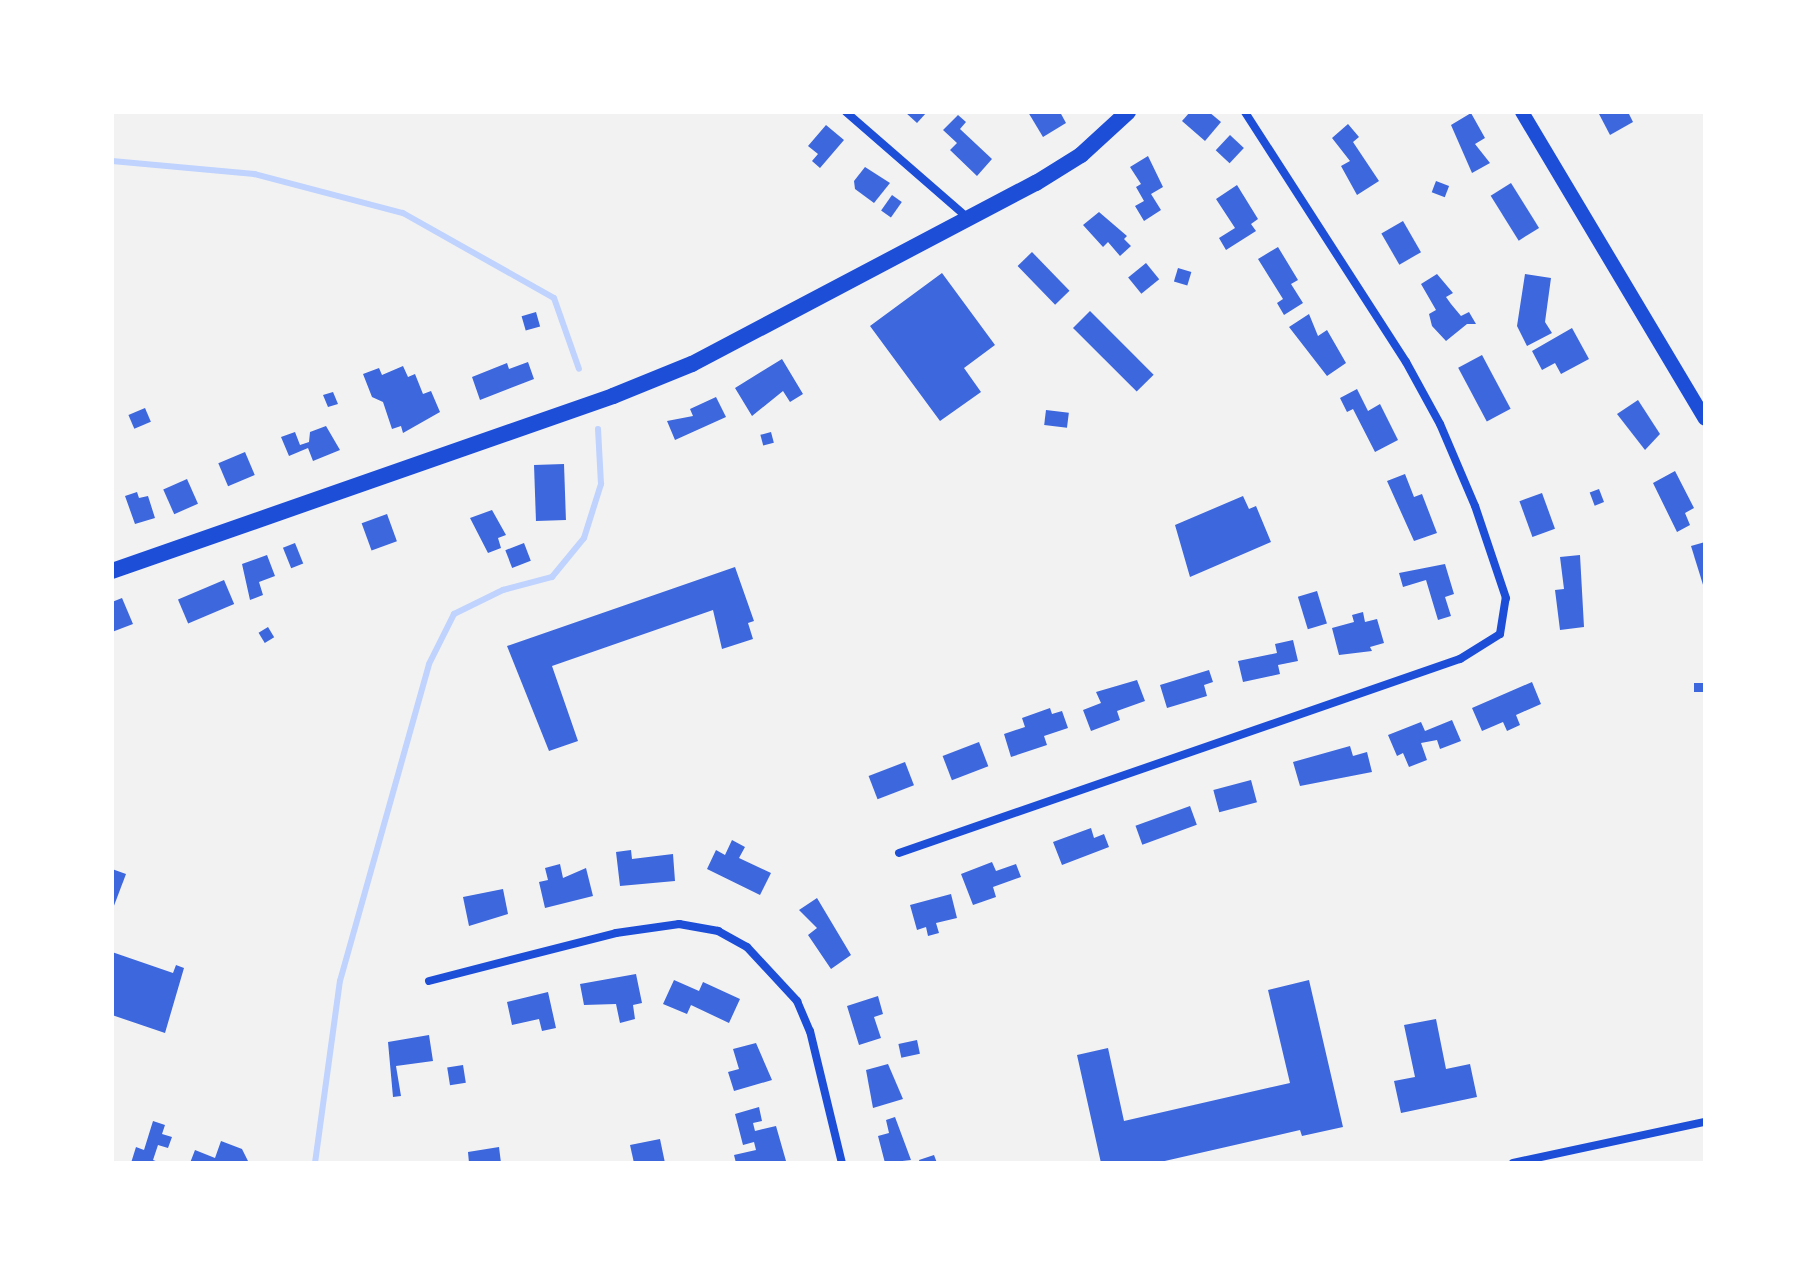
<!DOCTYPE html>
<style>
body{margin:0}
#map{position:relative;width:1817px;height:1275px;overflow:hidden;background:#f2f2f2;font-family:Overpass,sans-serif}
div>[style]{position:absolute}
.stream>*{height:6px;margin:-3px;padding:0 3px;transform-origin:3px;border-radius:3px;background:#bfd3fe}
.building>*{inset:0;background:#3d67dc;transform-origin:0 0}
.minor>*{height:8px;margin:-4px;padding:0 4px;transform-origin:4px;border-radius:4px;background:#1d4ed8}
.tertiary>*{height:14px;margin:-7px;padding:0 7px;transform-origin:7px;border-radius:7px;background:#1d4ed8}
.secondary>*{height:16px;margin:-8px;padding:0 8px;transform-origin:8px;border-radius:8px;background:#1d4ed8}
span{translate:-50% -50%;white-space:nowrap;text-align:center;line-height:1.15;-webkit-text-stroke:8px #fff;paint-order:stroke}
.frame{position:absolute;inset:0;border:114px solid #fff;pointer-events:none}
</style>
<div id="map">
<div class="stream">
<div style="left:112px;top:161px;width:143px;rotate:5.2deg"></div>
<div style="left:254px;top:174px;width:154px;rotate:14.7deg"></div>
<div style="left:403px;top:213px;width:173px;rotate:29.4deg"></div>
<div style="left:554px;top:298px;width:75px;rotate:70.6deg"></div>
<div style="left:315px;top:1163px;width:184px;rotate:-82.2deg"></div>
<div style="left:340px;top:981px;width:329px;rotate:-74.3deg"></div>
<div style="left:429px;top:664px;width:56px;rotate:-63.4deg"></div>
<div style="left:454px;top:614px;width:55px;rotate:-26.1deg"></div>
<div style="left:503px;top:590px;width:51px;rotate:-14.9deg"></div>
<div style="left:552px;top:577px;width:50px;rotate:-50.6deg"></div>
<div style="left:584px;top:538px;width:57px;rotate:-72.5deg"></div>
<div style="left:601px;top:484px;width:55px;rotate:-93.1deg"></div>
</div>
<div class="building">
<div style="clip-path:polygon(905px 112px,927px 112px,917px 123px)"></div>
<div style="clip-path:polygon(1028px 112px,1060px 112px,1066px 123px,1043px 137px)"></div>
<div style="clip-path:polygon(1190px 112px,1209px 112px,1221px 122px,1205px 141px,1182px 121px)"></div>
<div style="clip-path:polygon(1598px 112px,1628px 112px,1633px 122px,1610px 135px)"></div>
<div style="clip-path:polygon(1471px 113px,1485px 138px,1475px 144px,1490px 163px,1472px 173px,1451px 125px)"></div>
<div style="clip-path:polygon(958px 115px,966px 122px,960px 129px,992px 159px,977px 176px,950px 150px,957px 143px,943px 130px)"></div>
<div style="clip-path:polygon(1348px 124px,1359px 137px,1353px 142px,1379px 181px,1357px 195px,1341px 166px,1350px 161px,1332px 138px)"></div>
<div style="clip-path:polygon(826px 125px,844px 140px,820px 168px,812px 161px,818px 154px,808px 146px)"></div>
<div style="left:1230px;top:135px;width:19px;height:21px;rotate:43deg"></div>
<div style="clip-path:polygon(1148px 156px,1163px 187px,1151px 194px,1161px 210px,1144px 221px,1135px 206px,1144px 201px,1136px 187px,1141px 184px,1130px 167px)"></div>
<div style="clip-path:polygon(865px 167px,890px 183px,874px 203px,855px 189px,854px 181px)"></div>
<div style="left:1436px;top:181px;width:14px;height:12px;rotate:21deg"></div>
<div style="left:1511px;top:183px;width:53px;height:24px;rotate:58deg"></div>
<div style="clip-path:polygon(1237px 185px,1258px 219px,1251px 224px,1256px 231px,1226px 250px,1219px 238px,1235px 228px,1216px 199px)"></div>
<div style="left:892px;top:195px;width:12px;height:19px;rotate:35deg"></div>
<div style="clip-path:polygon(1099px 212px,1127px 236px,1124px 239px,1131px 246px,1120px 256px,1108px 242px,1103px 247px,1083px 225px)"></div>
<div style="left:1403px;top:221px;width:36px;height:25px;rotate:60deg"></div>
<div style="clip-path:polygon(1278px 247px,1298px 280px,1291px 284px,1303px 303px,1284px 315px,1277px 303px,1283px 299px,1258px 259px)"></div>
<div style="left:1032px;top:252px;width:54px;height:20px;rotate:46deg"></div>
<div style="left:1146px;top:263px;width:21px;height:23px;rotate:51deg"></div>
<div style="left:1178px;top:268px;width:14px;height:14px;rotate:17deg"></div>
<div style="clip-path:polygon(942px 273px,995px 345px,964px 368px,981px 392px,940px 421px,870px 326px)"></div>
<div style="clip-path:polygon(1437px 274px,1453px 293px,1446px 297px,1451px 304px,1461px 316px,1469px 312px,1476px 324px,1467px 324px,1446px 341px,1432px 326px,1429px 314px,1436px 310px,1421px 284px)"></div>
<div style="clip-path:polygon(1525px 274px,1551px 278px,1545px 322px,1552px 333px,1527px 346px,1517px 326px)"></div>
<div style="left:1090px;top:311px;width:90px;height:24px;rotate:45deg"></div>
<div style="left:536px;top:312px;width:15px;height:15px;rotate:74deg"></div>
<div style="clip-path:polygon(1309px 314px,1318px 336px,1327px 330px,1346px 363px,1327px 376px,1289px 327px)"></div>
<div style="clip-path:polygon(1572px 328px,1589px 359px,1561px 374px,1555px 363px,1542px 370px,1532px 351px)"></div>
<div style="left:1482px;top:355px;width:61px;height:27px;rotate:62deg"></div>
<div style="clip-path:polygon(782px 359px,803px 394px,790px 402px,783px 391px,752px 416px,735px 388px)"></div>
<div style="clip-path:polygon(528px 362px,534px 379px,480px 400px,472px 377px,507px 363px,509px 369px)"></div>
<div style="clip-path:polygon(403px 366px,408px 377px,415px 374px,423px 394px,431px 391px,440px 412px,403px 433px,401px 426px,392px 429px,383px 402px,372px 397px,363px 374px,379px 368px,382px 375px)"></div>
<div style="clip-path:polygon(1357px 389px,1368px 411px,1380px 404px,1398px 440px,1375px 452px,1353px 409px,1347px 412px,1340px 398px)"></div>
<div style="clip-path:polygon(333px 392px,338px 404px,328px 407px,323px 395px)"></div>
<div style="clip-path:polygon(716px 397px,726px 417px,675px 440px,667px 421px,693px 416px,690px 409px)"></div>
<div style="clip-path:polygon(1638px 400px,1660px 434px,1645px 450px,1617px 414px)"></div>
<div style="left:145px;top:408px;width:15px;height:18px;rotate:67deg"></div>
<div style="left:1046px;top:410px;width:23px;height:15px;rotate:7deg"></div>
<div style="clip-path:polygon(326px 426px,340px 450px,313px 461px,308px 448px,289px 456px,281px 437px,295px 432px,300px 445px,309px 442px,310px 432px)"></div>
<div style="left:771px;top:432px;width:11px;height:11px;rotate:75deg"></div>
<div style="left:245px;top:452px;width:25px;height:29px;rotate:67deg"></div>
<div style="left:564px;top:464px;width:56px;height:30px;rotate:88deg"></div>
<div style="clip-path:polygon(1675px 471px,1694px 508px,1685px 513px,1690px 525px,1677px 532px,1653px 483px)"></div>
<div style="clip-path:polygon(1405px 474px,1414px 497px,1422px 494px,1437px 533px,1414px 541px,1387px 481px)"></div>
<div style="left:187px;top:479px;width:27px;height:26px;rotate:66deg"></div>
<div style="left:1599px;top:489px;width:14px;height:10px;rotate:69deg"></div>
<div style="clip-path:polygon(137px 492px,139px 498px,148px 496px,155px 518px,135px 524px,125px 496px)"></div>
<div style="left:1542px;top:493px;width:38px;height:24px;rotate:70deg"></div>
<div style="clip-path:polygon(1243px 496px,1249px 509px,1256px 506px,1271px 542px,1190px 577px,1175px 525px)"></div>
<div style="clip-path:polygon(492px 510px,506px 535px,498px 538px,501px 548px,488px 553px,470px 518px)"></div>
<div style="left:387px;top:514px;width:29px;height:27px;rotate:70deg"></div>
<div style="clip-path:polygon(1705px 542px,1705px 588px,1704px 588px,1691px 546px)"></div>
<div style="left:295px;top:543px;width:22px;height:13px;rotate:68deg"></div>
<div style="left:524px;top:543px;width:19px;height:20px;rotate:69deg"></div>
<div style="clip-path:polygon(267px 555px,275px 576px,259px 582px,263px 595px,250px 600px,242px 564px)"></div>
<div style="clip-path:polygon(1580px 555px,1584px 627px,1560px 630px,1555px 590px,1564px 589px,1560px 557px)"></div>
<div style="clip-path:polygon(1445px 564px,1454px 594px,1445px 597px,1451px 616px,1438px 620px,1426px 580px,1403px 587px,1399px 573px)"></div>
<div style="clip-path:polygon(735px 567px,754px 621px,748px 623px,753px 639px,722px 649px,713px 610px,552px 666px,578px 741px,549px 751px,507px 646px)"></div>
<div style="left:224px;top:580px;width:26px;height:50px;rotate:67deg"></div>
<div style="left:1317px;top:591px;width:34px;height:20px;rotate:73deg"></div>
<div style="clip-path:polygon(122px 598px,133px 624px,112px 632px,112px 602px)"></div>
<div style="clip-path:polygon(1363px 612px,1365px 622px,1377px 619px,1384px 643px,1370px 647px,1372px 651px,1339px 655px,1332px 628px,1354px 622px,1352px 615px)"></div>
<div style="left:268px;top:627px;width:12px;height:11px;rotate:59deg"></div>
<div style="clip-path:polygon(1293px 640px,1298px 661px,1278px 665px,1280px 674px,1243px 682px,1238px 661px,1277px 653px,1275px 644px)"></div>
<div style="clip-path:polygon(1209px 670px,1213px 682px,1204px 685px,1207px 696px,1167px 708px,1160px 685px)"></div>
<div style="clip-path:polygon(1137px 680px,1145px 701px,1117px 711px,1120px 720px,1091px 731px,1083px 710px,1101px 703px,1096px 692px)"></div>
<div style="clip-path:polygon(1532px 682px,1541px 704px,1516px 715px,1520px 725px,1507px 731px,1503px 722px,1482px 731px,1472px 708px)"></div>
<div style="left:1705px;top:683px;width:9px;height:11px;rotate:90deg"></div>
<div style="clip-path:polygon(1050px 708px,1052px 714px,1062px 711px,1068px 728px,1044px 736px,1047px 745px,1011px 757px,1004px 734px,1025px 727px,1022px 718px)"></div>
<div style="clip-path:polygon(1452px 720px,1461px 741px,1440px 749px,1437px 740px,1421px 743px,1427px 760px,1409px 767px,1403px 753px,1397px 756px,1388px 735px,1421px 722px,1425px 731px)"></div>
<div style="left:979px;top:742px;width:26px;height:39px;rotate:69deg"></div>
<div style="clip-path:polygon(1350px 746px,1353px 756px,1367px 752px,1372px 772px,1300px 786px,1293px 762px)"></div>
<div style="left:905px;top:762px;width:25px;height:39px;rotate:69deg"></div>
<div style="left:1251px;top:780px;width:23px;height:39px;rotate:75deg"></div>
<div style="left:1190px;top:806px;width:20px;height:58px;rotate:70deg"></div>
<div style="clip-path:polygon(1091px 828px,1094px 838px,1104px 834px,1109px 847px,1062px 865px,1053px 842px)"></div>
<div style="clip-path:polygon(732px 840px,745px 847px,739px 858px,771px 873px,760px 895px,707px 869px,716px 850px,725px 855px)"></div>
<div style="clip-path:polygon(631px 850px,632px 859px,673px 854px,675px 881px,620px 886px,616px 852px)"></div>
<div style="clip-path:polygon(992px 862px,996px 871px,1016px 864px,1021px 877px,993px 887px,996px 897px,973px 905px,961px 874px)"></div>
<div style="clip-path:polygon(560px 864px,563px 878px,586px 868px,593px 896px,545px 908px,539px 882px,548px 880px,545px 868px)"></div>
<div style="clip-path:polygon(112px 869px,126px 874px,112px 911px)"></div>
<div style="clip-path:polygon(503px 889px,508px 914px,469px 926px,463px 897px)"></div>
<div style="clip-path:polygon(951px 894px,957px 918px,936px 923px,939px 933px,928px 936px,926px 927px,917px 930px,910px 905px)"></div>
<div style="clip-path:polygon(817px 898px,851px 955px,831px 969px,808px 935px,817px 928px,799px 910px)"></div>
<div style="clip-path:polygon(112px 952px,173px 973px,176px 965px,184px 968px,165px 1033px,112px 1015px)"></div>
<div style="clip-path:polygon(636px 974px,642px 1003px,633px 1005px,635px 1019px,620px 1023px,616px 1004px,584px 1005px,580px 984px)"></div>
<div style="clip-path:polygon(674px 980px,699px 991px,703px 982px,740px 999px,729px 1023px,691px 1005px,687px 1014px,663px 1004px)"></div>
<div style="clip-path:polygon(1309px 980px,1343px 1127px,1302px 1136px,1300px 1130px,1156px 1163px,1101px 1163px,1077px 1055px,1108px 1048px,1124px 1121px,1290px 1083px,1268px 990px)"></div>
<div style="clip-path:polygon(548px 992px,556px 1028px,542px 1031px,539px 1019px,512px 1025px,507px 1002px)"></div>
<div style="clip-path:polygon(878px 996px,883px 1014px,874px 1017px,881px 1038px,859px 1045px,847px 1006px)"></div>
<div style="clip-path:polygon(1436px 1019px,1446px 1069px,1470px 1064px,1477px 1097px,1401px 1113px,1394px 1081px,1415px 1077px,1404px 1025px)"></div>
<div style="clip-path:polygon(429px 1035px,433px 1061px,396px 1066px,401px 1096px,393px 1097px,388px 1042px)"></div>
<div style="left:917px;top:1040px;width:14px;height:19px;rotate:78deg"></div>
<div style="clip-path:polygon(756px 1043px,772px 1080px,734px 1091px,728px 1072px,739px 1069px,733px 1049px)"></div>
<div style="clip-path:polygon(888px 1064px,903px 1099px,873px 1108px,866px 1070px)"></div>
<div style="left:463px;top:1065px;width:18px;height:16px;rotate:81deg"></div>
<div style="clip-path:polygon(759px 1107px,762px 1121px,753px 1123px,755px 1131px,776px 1126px,786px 1161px,736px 1163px,734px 1155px,756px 1150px,754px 1142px,743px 1145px,735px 1114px)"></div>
<div style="clip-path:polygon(895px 1117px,911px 1160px,885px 1163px,878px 1136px,889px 1133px,886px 1120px)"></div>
<div style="clip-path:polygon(153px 1121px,165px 1125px,162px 1134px,172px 1137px,168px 1148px,158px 1145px,153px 1160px,161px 1163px,131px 1163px,136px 1147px,144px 1150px)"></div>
<div style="clip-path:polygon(660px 1139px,665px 1163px,634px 1163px,630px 1145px)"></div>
<div style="clip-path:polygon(221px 1141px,242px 1149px,249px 1163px,190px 1163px,195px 1150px,215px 1158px)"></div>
<div style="clip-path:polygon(499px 1147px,501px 1163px,469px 1163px,468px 1152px)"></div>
<div style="clip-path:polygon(934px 1155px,937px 1163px,920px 1163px,919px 1160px)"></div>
</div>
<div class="minor">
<div style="left:846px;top:112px;width:163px;rotate:41deg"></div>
<div style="left:899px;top:853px;width:594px;rotate:-19.08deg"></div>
<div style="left:1460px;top:659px;width:47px;rotate:-32deg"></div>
<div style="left:1500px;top:634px;width:36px;rotate:-81deg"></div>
<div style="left:1506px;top:598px;width:97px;rotate:-108.6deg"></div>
<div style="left:1475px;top:506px;width:89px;rotate:-113.1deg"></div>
<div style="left:1440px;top:424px;width:71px;rotate:-118.7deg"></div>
<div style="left:1406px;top:362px;width:297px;rotate:-122.8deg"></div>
<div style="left:429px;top:981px;width:193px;rotate:-14.4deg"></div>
<div style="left:616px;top:933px;width:64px;rotate:-8.1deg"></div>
<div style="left:679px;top:924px;width:40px;rotate:10deg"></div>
<div style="left:718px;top:931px;width:33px;rotate:29deg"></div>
<div style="left:747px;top:947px;width:74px;rotate:47.2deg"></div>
<div style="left:797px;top:1001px;width:33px;rotate:67deg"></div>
<div style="left:810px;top:1031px;width:136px;rotate:76.4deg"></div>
<div style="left:1513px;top:1163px;width:196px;rotate:-12.1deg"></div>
</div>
<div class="tertiary">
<div style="left:1522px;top:112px;width:357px;rotate:59.2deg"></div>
</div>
<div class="secondary">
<div style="left:112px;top:571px;width:531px;rotate:-19.25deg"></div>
<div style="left:613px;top:396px;width:85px;rotate:-22.1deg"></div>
<div style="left:692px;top:364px;width:389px;rotate:-27.8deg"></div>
<div style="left:1036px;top:183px;width:53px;rotate:-31.9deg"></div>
<div style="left:1081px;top:155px;width:64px;rotate:-42.5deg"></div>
</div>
<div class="frame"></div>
</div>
